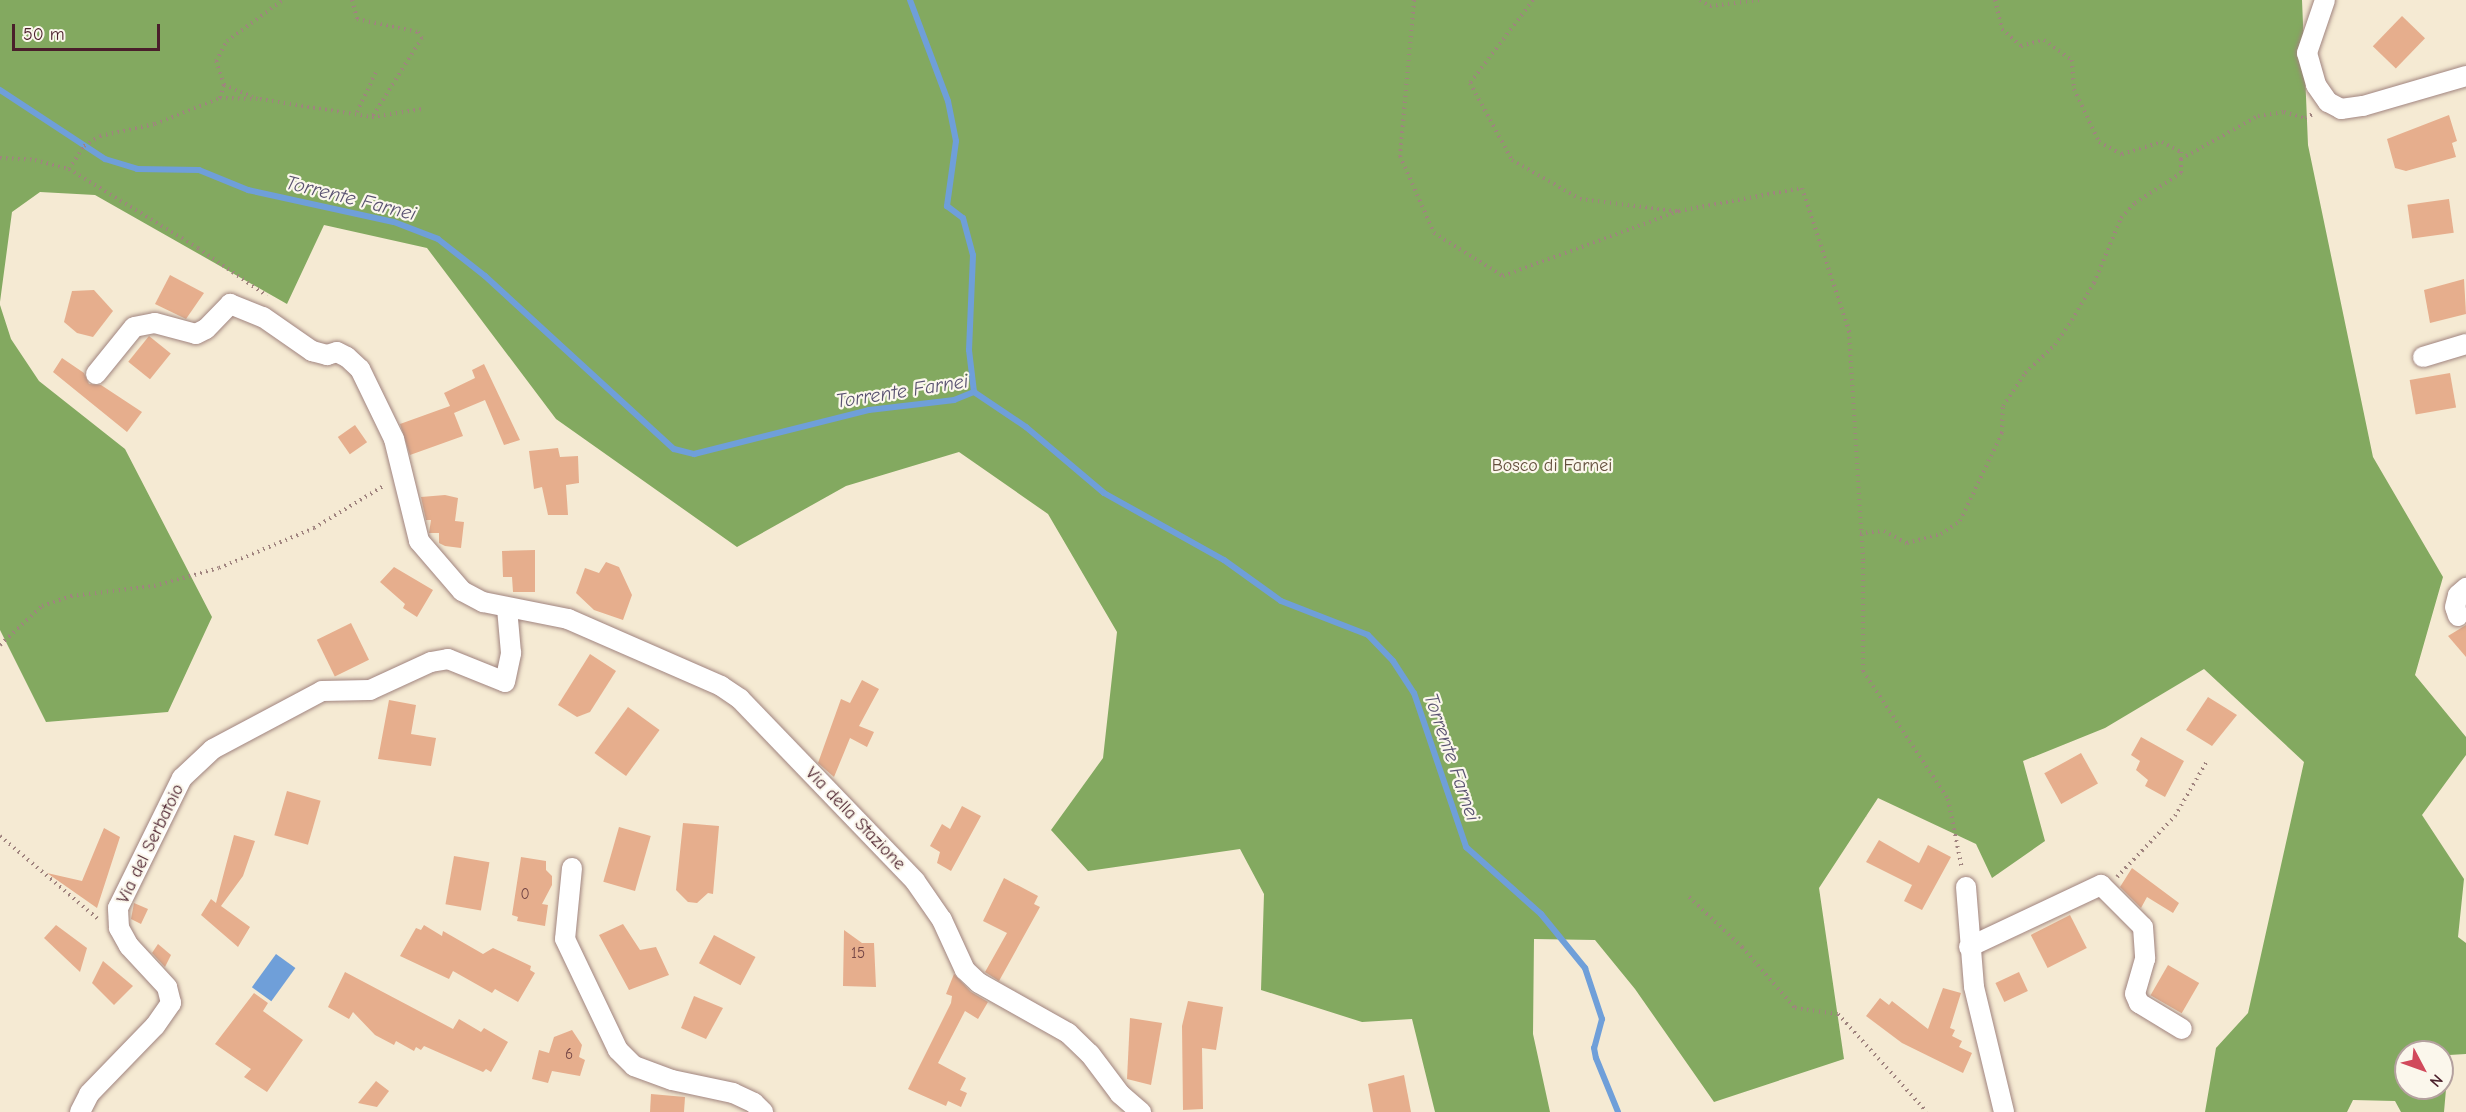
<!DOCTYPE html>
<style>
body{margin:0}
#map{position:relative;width:2466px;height:1112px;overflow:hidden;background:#f5ead3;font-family:"Comic Neue",sans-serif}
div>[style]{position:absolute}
.forest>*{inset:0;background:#83a960}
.water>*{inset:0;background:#6f9fd9;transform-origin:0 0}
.stream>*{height:6px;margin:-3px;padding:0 3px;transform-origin:3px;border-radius:3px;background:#6f9fd9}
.building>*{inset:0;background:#e6ae8d;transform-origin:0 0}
.path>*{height:4px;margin-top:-2px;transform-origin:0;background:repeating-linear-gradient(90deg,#a0847f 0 1.5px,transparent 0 6px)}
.roads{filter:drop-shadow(0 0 2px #a0847f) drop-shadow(0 0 2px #a0847f)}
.street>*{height:20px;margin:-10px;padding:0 10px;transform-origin:10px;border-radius:10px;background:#fff}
span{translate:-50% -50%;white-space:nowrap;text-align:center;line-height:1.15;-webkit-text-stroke:4.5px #fbf7ec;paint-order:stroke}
.number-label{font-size:15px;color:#714344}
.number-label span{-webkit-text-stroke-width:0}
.park-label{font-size:18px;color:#65503e}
.street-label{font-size:18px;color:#4a1f2b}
.water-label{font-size:20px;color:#595271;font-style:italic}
.north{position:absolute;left:2394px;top:1040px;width:60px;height:60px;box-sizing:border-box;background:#fbf7ec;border:2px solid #b4a19f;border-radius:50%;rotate:131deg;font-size:16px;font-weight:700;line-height:24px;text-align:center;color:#4a1f2b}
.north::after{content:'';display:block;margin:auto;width:21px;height:27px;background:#d1495b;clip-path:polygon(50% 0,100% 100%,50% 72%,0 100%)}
.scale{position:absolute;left:12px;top:24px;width:148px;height:27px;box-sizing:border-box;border:3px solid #4a1f2b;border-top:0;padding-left:8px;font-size:18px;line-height:21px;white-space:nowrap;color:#4a1f2b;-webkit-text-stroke:4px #fbf7ec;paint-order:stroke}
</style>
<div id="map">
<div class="forest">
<div style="clip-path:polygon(evenodd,0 0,2302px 0,2308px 145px,2373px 457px,2443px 577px,2415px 675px,2466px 737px,2466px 755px,2422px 815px,2464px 879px,2458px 937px,2466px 943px,2466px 1054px,2449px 1055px,2444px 1112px,2401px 1112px,2395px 1101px,2353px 1100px,2347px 1112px,2205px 1112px,2216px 1048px,2248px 1013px,2304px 762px,2204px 669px,2105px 728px,2023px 761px,2045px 841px,1992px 878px,1976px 844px,1878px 798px,1819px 888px,1844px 1059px,1714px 1102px,1635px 989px,1595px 940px,1534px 939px,1533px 1034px,1550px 1112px,1435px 1112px,1412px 1019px,1362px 1022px,1261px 990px,1264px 894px,1240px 849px,1088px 871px,1051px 830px,1103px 758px,1117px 632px,1048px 514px,959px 452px,846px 486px,737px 547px,556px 419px,427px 248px,324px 225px,287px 304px,95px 195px,40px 192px,12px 212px,0 302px,0 0,2406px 1052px,2442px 1052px,2442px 1088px,2406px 1088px,2406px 1052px)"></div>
<div style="clip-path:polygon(0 305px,11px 339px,39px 381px,125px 449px,212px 617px,168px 712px,46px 722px,0 630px)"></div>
</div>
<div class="water">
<div style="left:276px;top:954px;width:24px;height:41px;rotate:36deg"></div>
</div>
<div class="stream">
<div style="left:910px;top:0;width:108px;rotate:69.4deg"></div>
<div style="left:948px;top:101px;width:41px;rotate:78.7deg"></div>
<div style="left:956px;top:141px;width:66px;rotate:97.9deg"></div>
<div style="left:947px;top:206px;width:20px;rotate:37deg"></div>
<div style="left:963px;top:218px;width:38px;rotate:75deg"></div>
<div style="left:973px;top:255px;width:95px;rotate:92.4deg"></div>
<div style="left:969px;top:350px;width:42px;rotate:83.2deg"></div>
<div style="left:0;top:90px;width:126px;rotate:33.3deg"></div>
<div style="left:105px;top:159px;width:34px;rotate:17deg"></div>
<div style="left:137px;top:169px;width:62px;rotate:0.9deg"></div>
<div style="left:199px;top:170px;width:53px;rotate:22.2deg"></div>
<div style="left:248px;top:190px;width:149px;rotate:12.4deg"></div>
<div style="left:394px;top:222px;width:47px;rotate:21.1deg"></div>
<div style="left:438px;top:239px;width:60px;rotate:38.2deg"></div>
<div style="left:485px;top:276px;width:256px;rotate:42.5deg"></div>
<div style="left:674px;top:449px;width:21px;rotate:14deg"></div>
<div style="left:694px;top:454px;width:180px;rotate:-14.1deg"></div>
<div style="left:869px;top:410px;width:86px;rotate:-6.7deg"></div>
<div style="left:954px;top:400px;width:22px;rotate:-22deg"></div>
<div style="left:974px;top:392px;width:63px;rotate:33.9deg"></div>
<div style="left:1026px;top:427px;width:102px;rotate:40.2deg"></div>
<div style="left:1104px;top:493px;width:137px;rotate:29.2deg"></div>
<div style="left:1224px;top:560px;width:70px;rotate:35.7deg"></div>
<div style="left:1281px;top:601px;width:93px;rotate:21.3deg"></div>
<div style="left:1368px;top:635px;width:36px;rotate:46deg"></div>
<div style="left:1393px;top:661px;width:38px;rotate:57deg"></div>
<div style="left:1414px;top:693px;width:163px;rotate:71.3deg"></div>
<div style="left:1466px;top:847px;width:101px;rotate:41.8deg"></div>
<div style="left:1541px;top:914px;width:70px;rotate:50.8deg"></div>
<div style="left:1585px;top:968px;width:54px;rotate:71.6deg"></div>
<div style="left:1602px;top:1019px;width:30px;rotate:105deg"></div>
<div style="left:1594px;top:1048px;width:10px;rotate:79deg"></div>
<div style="left:1596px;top:1058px;width:58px;rotate:67.8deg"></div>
</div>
<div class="building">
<div style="left:2402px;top:16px;width:32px;height:42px;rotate:44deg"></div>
<div style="clip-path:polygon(2449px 115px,2457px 141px,2452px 143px,2456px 157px,2406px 171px,2395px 168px,2387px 139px)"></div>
<div style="left:2449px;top:199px;width:34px;height:42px;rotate:82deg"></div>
<div style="clip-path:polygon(170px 275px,204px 293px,186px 319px,155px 304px)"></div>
<div style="clip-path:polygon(2464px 279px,2466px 314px,2430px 323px,2424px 290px)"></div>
<div style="clip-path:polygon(94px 290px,113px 311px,93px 337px,77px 333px,64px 322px,72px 291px)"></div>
<div style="left:149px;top:336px;width:28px;height:33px;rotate:39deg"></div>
<div style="clip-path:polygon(62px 358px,84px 373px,89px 384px,101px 385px,142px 412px,127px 432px,53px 372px)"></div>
<div style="clip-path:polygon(484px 364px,520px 440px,504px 445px,485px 400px,454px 413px,463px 436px,410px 455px,400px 424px,450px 406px,444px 393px,475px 378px,472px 370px)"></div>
<div style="left:2450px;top:373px;width:35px;height:41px;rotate:80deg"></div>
<div style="left:355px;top:425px;width:21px;height:21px;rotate:55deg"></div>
<div style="clip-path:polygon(558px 448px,560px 457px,578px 456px,579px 483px,566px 485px,568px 515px,548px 515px,542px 487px,534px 489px,529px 451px)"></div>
<div style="clip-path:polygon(445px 495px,458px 498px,455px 521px,464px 522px,461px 548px,445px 546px,439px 543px,439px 533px,429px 533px,431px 520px,426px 520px,421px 497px)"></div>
<div style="clip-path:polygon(535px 550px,535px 592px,513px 592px,512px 577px,503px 577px,502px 551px)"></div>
<div style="clip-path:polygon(606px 562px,619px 567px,632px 595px,623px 620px,594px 610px,576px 593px,585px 568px,599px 573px)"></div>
<div style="clip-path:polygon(394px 567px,433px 590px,417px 617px,403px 608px,405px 604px,380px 582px)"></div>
<div style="left:351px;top:623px;width:41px;height:38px;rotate:64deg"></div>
<div style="clip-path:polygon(2466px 625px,2466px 657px,2448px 636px)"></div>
<div style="clip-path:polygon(590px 654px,616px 671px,590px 712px,577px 717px,558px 705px)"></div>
<div style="clip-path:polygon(862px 680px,879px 689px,859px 726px,874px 732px,867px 747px,850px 738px,834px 777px,818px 763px,841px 699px,850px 703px)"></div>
<div style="clip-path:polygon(2208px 697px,2237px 715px,2212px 746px,2186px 730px)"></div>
<div style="clip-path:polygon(389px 700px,416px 705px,411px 734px,436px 738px,431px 766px,378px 759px)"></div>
<div style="left:628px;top:707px;width:39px;height:57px;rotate:36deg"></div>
<div style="clip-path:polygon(2141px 737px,2184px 761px,2165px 797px,2145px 786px,2148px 780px,2136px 770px,2140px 761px,2131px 755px)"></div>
<div style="left:2081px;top:753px;width:35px;height:42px;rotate:61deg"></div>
<div style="left:287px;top:791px;width:35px;height:46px;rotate:16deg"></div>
<div style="clip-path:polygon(962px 806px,981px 816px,951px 871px,937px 863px,940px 852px,930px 846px,942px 824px,950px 829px)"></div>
<div style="clip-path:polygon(683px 823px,719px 826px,713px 894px,708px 893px,697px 903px,688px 902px,676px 890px)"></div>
<div style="left:619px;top:827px;width:33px;height:57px;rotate:16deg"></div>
<div style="clip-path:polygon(104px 828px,120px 837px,97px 908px,47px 873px,82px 881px)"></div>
<div style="clip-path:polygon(234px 835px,255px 841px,243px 876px,221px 906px,250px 927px,238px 947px,201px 915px,211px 899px,216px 903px)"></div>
<div style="clip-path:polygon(1879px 840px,1919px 863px,1928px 845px,1951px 857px,1922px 910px,1904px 901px,1912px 885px,1866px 862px)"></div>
<div style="left:454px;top:856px;width:36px;height:49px;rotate:10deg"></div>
<div style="clip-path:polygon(521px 857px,546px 861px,546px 870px,552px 876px,552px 885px,542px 904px,548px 905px,545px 926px,517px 921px,518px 917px,512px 915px)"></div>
<div style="clip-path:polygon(2132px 868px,2179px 903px,2173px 913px,2147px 897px,2141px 908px,2120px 887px)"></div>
<div style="clip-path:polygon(1004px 878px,1038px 896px,1034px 904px,1040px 907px,999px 981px,985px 972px,1007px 933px,983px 921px)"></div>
<div style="clip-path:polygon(134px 903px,148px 909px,141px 924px,131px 919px)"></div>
<div style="left:2070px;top:915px;width:37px;height:44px;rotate:63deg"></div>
<div style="clip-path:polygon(623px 924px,640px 950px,656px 947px,669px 975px,629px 990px,599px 935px)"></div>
<div style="clip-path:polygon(56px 925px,87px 948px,80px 972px,44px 938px)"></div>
<div style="clip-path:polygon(424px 925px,442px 936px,443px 931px,483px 954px,493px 948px,531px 966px,530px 970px,535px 973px,518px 1002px,495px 989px,492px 993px,453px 971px,449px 979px,400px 956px,416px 928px,421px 930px)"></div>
<div style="clip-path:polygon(844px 930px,862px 943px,874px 943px,876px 987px,843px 986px)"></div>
<div style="left:714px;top:935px;width:47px;height:32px;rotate:28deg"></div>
<div style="clip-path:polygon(158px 944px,171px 955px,165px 967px,152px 953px)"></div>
<div style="clip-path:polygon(103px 961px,133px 986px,114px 1005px,92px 983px)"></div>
<div style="left:2168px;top:965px;width:36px;height:35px;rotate:30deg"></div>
<div style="clip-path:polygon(345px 972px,453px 1029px,459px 1019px,481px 1032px,484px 1028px,508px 1042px,491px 1072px,486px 1069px,483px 1072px,424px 1046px,421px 1050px,416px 1047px,414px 1051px,396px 1041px,394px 1045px,375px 1035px,353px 1012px,349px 1019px,328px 1007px)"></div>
<div style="left:2019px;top:972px;width:21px;height:26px;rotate:65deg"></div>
<div style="clip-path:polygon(954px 974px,971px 992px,988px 1002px,978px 1019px,965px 1011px,938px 1063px,966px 1078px,960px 1090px,967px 1093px,961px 1107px,948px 1101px,946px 1106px,908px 1089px,951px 1003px,952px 996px,946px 994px)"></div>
<div style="clip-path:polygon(1943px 988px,1961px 993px,1950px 1028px,1955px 1030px,1952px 1036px,1962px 1041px,1959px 1047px,1972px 1053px,1963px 1073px,1902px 1043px,1866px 1016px,1880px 998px,1889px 1005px,1892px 1001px,1928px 1029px)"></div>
<div style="clip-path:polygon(254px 993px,268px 1003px,263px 1011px,303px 1040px,267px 1092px,244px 1077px,251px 1069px,215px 1044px)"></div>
<div style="clip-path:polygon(694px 996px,723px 1008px,706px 1039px,681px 1028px)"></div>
<div style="clip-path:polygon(1188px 1001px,1223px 1007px,1216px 1050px,1202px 1048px,1203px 1109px,1183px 1110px,1182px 1026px)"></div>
<div style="clip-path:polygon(1130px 1018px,1162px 1023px,1151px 1085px,1127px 1079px)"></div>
<div style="clip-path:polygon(572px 1030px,582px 1045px,579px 1057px,585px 1060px,580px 1076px,552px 1071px,548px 1083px,532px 1079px,539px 1050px,549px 1053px,554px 1037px)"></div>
<div style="clip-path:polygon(1404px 1075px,1411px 1112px,1373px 1112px,1368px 1084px)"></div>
<div style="clip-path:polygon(376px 1081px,389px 1091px,377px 1107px,358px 1103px)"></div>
<div style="clip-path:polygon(651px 1094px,685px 1097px,684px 1112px,650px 1112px)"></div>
</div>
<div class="path">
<div style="left:352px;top:0;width:20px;rotate:75deg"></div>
<div style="left:357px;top:19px;width:62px;rotate:12deg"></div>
<div style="left:418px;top:32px;width:7px;rotate:56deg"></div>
<div style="left:422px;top:38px;width:93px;rotate:122.3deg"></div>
<div style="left:1414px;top:0;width:157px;rotate:95.1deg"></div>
<div style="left:1400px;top:156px;width:84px;rotate:66.2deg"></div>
<div style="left:1434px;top:233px;width:81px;rotate:31.9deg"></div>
<div style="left:1503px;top:276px;width:188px;rotate:-20.3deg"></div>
<div style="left:1679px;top:211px;width:125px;rotate:-10.6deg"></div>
<div style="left:1802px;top:188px;width:151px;rotate:71.8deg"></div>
<div style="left:1849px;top:331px;width:231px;rotate:86.5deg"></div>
<div style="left:1863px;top:562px;width:109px;rotate:90deg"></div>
<div style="left:1863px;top:671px;width:154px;rotate:56.4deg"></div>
<div style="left:1948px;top:799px;width:71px;rotate:78.7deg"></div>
<div style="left:1533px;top:0;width:104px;rotate:127.2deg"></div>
<div style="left:1470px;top:83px;width:88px;rotate:61.4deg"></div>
<div style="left:1512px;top:160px;width:78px;rotate:29.8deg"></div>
<div style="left:1580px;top:199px;width:98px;rotate:7.1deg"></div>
<div style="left:1700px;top:0;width:12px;rotate:31deg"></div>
<div style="left:1710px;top:6px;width:50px;rotate:-6.8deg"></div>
<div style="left:1995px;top:0;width:30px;rotate:76deg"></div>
<div style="left:2002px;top:29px;width:25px;rotate:42deg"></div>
<div style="left:2021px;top:46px;width:24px;rotate:-15deg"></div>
<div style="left:2044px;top:40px;width:34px;rotate:36deg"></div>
<div style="left:2072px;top:60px;width:29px;rotate:86deg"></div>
<div style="left:2074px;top:89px;width:59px;rotate:64.7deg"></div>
<div style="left:2099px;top:142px;width:26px;rotate:28deg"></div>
<div style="left:2122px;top:154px;width:42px;rotate:-16.7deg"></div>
<div style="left:2162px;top:142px;width:21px;rotate:28deg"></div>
<div style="left:2181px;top:152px;width:7px;rotate:90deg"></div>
<div style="left:224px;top:85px;width:25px;rotate:-108deg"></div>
<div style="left:216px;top:61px;width:23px;rotate:-61deg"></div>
<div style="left:227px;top:41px;width:69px;rotate:-36.2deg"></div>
<div style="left:220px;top:98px;width:14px;rotate:-73deg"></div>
<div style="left:224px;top:85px;width:31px;rotate:22deg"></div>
<div style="left:357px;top:112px;width:44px;rotate:-64.6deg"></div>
<div style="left:0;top:158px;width:35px;rotate:3deg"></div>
<div style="left:35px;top:160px;width:35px;rotate:15deg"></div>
<div style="left:69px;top:169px;width:151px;rotate:31.5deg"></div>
<div style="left:198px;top:248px;width:84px;rotate:34.8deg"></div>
<div style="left:69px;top:169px;width:27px;rotate:-57deg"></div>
<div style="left:84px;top:146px;width:19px;rotate:-32deg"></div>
<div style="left:100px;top:136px;width:56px;rotate:-12.3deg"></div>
<div style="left:155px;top:124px;width:70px;rotate:-21.8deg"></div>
<div style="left:220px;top:98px;width:40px;rotate:1.4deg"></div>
<div style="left:260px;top:99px;width:113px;rotate:9.1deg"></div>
<div style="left:372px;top:117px;width:51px;rotate:-9.1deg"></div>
<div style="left:1860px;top:533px;width:24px;rotate:-5deg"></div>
<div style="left:1884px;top:531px;width:26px;rotate:28deg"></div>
<div style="left:1907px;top:543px;width:35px;rotate:-15deg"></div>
<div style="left:1941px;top:534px;width:23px;rotate:-34deg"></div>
<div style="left:1960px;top:521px;width:98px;rotate:-64.5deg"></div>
<div style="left:2002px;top:433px;width:27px;rotate:-88deg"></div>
<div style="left:2003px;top:406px;width:40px;rotate:-56deg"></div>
<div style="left:2025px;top:373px;width:41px;rotate:-43deg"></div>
<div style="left:2055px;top:345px;width:30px;rotate:-56deg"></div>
<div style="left:2072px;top:320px;width:43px;rotate:-59.3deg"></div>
<div style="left:2094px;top:283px;width:70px;rotate:-67.4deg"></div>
<div style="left:2121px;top:218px;width:21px;rotate:-47deg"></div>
<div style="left:2135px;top:203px;width:55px;rotate:-33.1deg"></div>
<div style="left:2181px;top:173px;width:14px;rotate:-90deg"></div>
<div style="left:2181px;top:159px;width:88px;rotate:-29.2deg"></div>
<div style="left:2258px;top:116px;width:26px;rotate:-9deg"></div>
<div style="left:2284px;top:112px;width:22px;rotate:16deg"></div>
<div style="left:2305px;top:118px;width:9px;rotate:-27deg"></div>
<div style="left:0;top:645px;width:57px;rotate:-42.9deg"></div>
<div style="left:42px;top:606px;width:31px;rotate:-19deg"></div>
<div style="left:71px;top:596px;width:84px;rotate:-6.9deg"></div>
<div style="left:154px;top:586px;width:67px;rotate:-15.5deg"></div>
<div style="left:219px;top:568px;width:103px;rotate:-22.8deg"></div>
<div style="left:314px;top:528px;width:83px;rotate:-31.2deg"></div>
<div style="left:0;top:836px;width:130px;rotate:40.3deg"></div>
<div style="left:2117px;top:877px;width:84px;rotate:-46.4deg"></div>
<div style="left:2175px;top:816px;width:64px;rotate:-59.8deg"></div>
<div style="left:1689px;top:897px;width:73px;rotate:43.3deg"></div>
<div style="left:1742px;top:947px;width:81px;rotate:49deg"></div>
<div style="left:1795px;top:1008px;width:43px;rotate:7.9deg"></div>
<div style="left:1838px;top:1014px;width:132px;rotate:47.8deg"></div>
</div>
<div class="roads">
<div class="street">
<div style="left:2325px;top:0;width:56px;rotate:108.8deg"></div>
<div style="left:2307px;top:53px;width:33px;rotate:74deg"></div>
<div style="left:2316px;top:85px;width:21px;rotate:55deg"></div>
<div style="left:2328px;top:102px;width:15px;rotate:28deg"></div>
<div style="left:2341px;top:109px;width:22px;rotate:-8deg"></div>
<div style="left:2363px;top:106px;width:107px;rotate:-16.2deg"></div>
<div style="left:2423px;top:357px;width:45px;rotate:-16.8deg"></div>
<div style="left:96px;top:374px;width:60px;rotate:-51deg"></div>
<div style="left:134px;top:327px;width:21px;rotate:-11deg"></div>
<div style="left:155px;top:323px;width:42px;rotate:15deg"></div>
<div style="left:196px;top:334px;width:11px;rotate:-27deg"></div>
<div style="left:206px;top:329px;width:35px;rotate:-46deg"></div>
<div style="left:230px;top:304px;width:35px;rotate:22deg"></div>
<div style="left:263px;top:317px;width:60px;rotate:34.8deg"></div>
<div style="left:312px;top:351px;width:16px;rotate:15deg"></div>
<div style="left:327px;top:355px;width:10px;rotate:-17deg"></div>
<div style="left:337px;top:352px;width:11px;rotate:27deg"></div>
<div style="left:347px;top:357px;width:18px;rotate:43deg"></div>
<div style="left:360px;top:369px;width:78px;rotate:64.1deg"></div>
<div style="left:394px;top:439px;width:105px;rotate:76.2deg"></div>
<div style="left:419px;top:541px;width:66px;rotate:49.3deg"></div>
<div style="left:462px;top:591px;width:24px;rotate:28deg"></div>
<div style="left:483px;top:602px;width:87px;rotate:11.3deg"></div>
<div style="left:568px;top:619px;width:167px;rotate:23.6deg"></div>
<div style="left:721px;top:686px;width:23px;rotate:34deg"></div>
<div style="left:740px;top:699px;width:252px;rotate:46.1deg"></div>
<div style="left:915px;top:881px;width:47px;rotate:55.3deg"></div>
<div style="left:942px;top:920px;width:55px;rotate:65.3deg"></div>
<div style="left:965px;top:970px;width:19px;rotate:43deg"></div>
<div style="left:979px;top:983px;width:102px;rotate:29.3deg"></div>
<div style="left:1068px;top:1033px;width:30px;rotate:44deg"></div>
<div style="left:1090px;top:1054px;width:50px;rotate:53.1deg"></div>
<div style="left:1120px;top:1094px;width:28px;rotate:41deg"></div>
<div style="left:2458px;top:616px;width:9px;rotate:-108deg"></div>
<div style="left:2455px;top:607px;width:12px;rotate:-76deg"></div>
<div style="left:2458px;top:595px;width:11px;rotate:-41deg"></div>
<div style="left:572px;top:868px;width:71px;rotate:95.6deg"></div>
<div style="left:565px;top:939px;width:123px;rotate:64.5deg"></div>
<div style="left:618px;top:1050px;width:23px;rotate:45deg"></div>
<div style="left:634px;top:1066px;width:40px;rotate:20.2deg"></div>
<div style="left:672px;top:1080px;width:62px;rotate:12deg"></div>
<div style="left:733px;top:1093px;width:23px;rotate:25deg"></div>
<div style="left:754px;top:1103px;width:13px;rotate:45deg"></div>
<div style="left:1966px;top:887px;width:100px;rotate:85.4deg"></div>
<div style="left:1974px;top:987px;width:129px;rotate:76.5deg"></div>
<div style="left:1969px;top:947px;width:146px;rotate:-25.2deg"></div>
<div style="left:2101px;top:885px;width:59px;rotate:45deg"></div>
<div style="left:2143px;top:927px;width:32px;rotate:86deg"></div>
<div style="left:2145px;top:959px;width:36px;rotate:106deg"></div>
<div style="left:2135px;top:994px;width:10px;rotate:66deg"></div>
<div style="left:2139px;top:1003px;width:50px;rotate:31.2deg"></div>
<div style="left:80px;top:1112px;width:20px;rotate:-63deg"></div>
<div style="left:89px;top:1094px;width:95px;rotate:-45.9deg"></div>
<div style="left:155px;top:1026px;width:28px;rotate:-55deg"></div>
<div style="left:171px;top:1003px;width:16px;rotate:-104deg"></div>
<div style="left:167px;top:987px;width:56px;rotate:-132.8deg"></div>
<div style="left:129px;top:946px;width:21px;rotate:-119deg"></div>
<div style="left:119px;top:928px;width:20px;rotate:-93deg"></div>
<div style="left:118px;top:908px;width:145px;rotate:-63.8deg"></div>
<div style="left:182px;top:778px;width:42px;rotate:-43.1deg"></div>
<div style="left:213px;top:749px;width:123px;rotate:-28deg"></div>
<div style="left:322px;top:691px;width:48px;rotate:-1.2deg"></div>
<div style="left:370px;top:690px;width:67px;rotate:-24.7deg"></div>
<div style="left:431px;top:662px;width:17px;rotate:-10deg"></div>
<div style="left:448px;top:659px;width:61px;rotate:22deg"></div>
<div style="left:505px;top:682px;width:30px;rotate:-78deg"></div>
<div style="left:511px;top:653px;width:45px;rotate:-95.1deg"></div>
</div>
</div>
<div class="number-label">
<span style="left:525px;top:895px">0</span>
<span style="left:858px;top:954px">15</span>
<span style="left:569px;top:1055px">6</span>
</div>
<div class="park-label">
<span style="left:1552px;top:466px">Bosco di Farnei</span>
</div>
<div class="street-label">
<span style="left:855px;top:819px;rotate:46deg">Via della Stazione</span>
<span style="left:151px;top:844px;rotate:-64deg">Via del Serbatoio</span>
</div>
<div class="water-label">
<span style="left:351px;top:198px;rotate:14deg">Torrente Farnei</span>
<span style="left:902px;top:391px;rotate:-9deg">Torrente Farnei</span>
<span style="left:1452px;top:757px;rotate:71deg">Torrente Farnei</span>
</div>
<div class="north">N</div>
<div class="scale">50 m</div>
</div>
